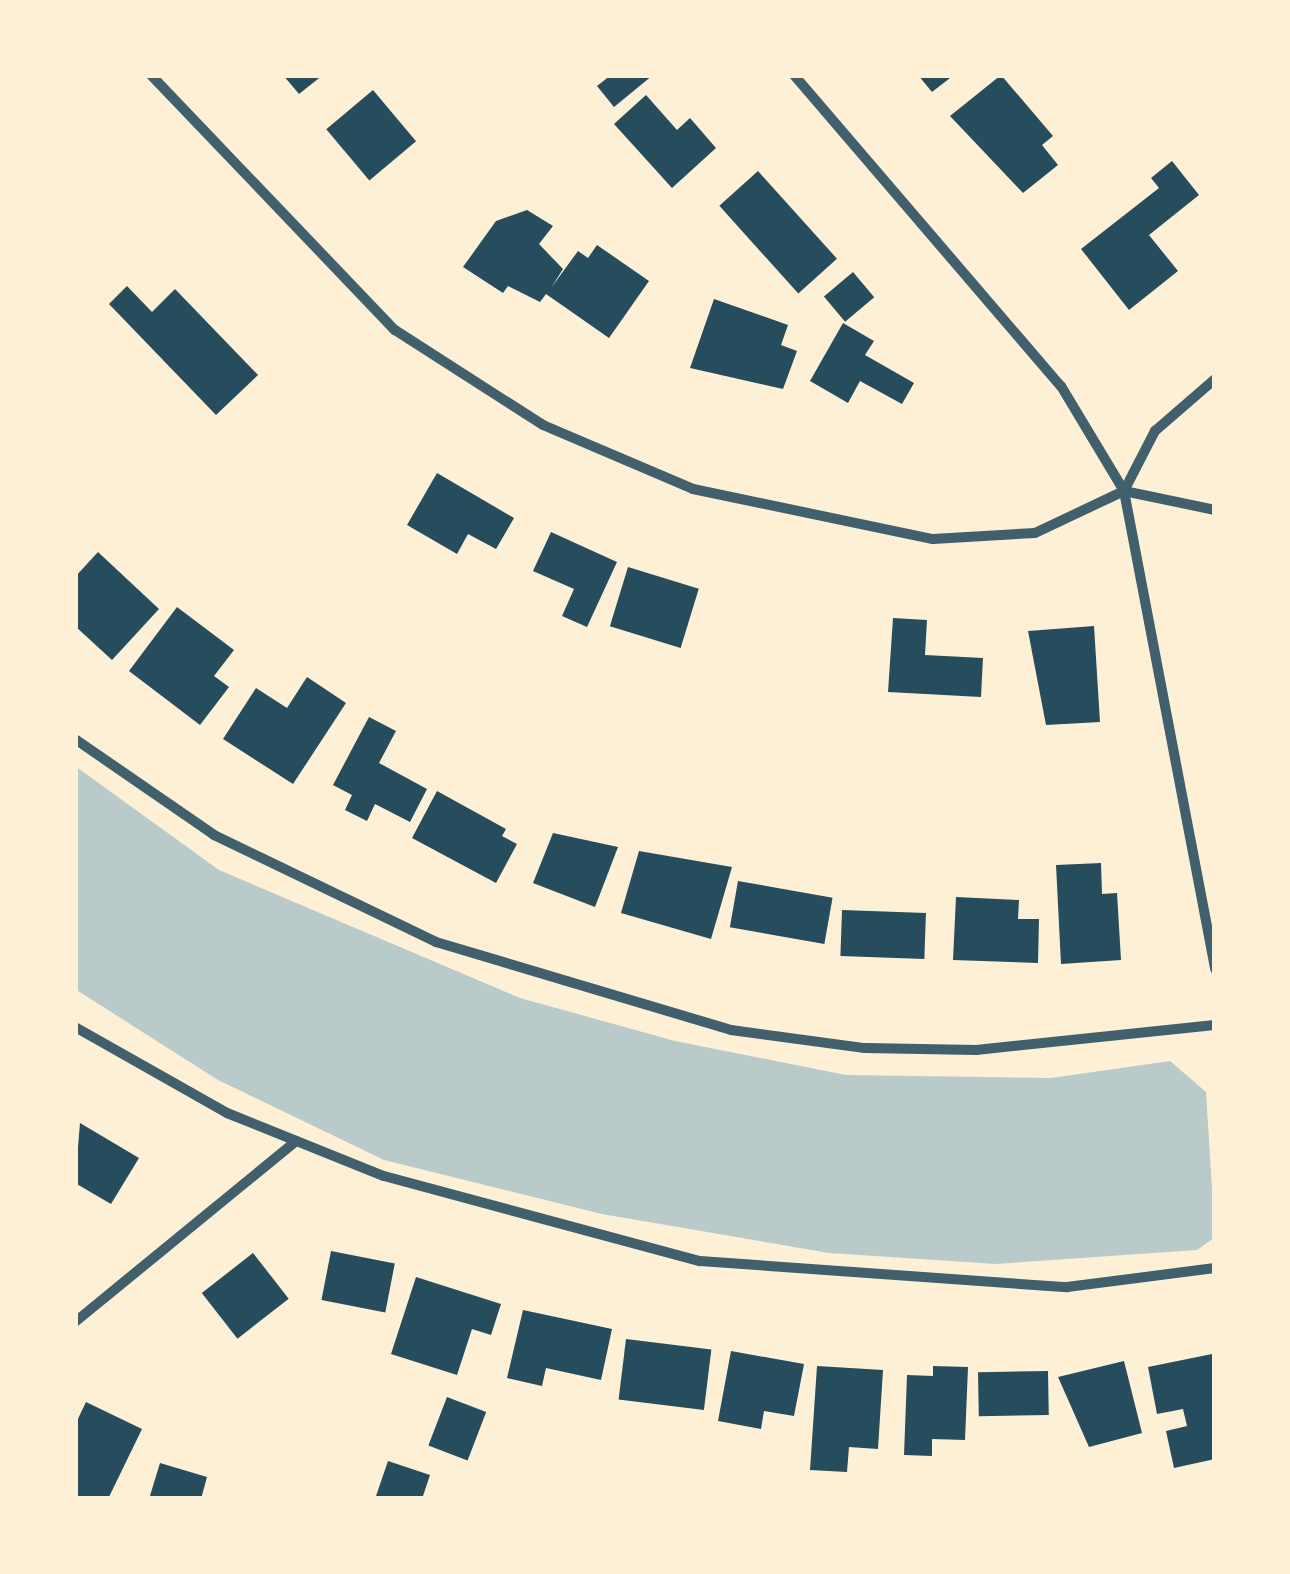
<!DOCTYPE html>
<style>
body{margin:0}
#map{position:relative;width:1290px;height:1574px;overflow:hidden;background:#fdf0d5;font-family:Barlow,sans-serif}
div>[style]{position:absolute}
.green>*{inset:0;background:#b9caca}
.building>*{inset:0;background:#264d5e;transform-origin:0 0}
.minor>*{height:10px;margin:-5px;padding:0 5px;transform-origin:5px;border-radius:5px;background:#3f606c}
span{translate:-50% -50%;white-space:nowrap;text-align:center;line-height:1.15;-webkit-text-stroke:10px #fdf0d5;paint-order:stroke}
.frame{position:absolute;inset:0;border:78px solid #fdf0d5;pointer-events:none}
</style>
<div id="map">
<div class="green">
<div style="clip-path:polygon(75px 766px,219px 870px,520px 998px,675px 1041px,846px 1075px,1051px 1078px,1170px 1061px,1206px 1092px,1215px 1237px,1197px 1250px,996px 1264px,829px 1253px,602px 1214px,384px 1160px,218px 1080px,75px 989px)"></div>
</div>
<div class="building">
<div style="clip-path:polygon(283px 75px,323px 75px,299px 94px)"></div>
<div style="clip-path:polygon(611px 75px,653px 75px,614px 107px,597px 86px)"></div>
<div style="clip-path:polygon(918px 75px,954px 75px,932px 92px)"></div>
<div style="clip-path:polygon(1001px 75px,1053px 136px,1042px 145px,1058px 165px,1023px 193px,950px 116px)"></div>
<div style="left:373px;top:90px;width:67px;height:61px;rotate:50deg"></div>
<div style="clip-path:polygon(646px 95px,677px 130px,690px 118px,716px 148px,672px 188px,614px 124px)"></div>
<div style="clip-path:polygon(1172px 161px,1199px 195px,1149px 235px,1178px 271px,1129px 310px,1081px 249px,1159px 188px,1151px 178px)"></div>
<div style="left:758px;top:171px;width:118px;height:52px;rotate:48deg"></div>
<div style="clip-path:polygon(527px 210px,553px 226px,539px 244px,563px 269px,551px 288px,578px 251px,588px 258px,597px 245px,649px 281px,609px 338px,546px 294px,540px 302px,508px 286px,503px 293px,463px 267px,496px 221px)"></div>
<div style="left:853px;top:272px;width:33px;height:38px;rotate:50deg"></div>
<div style="clip-path:polygon(127px 286px,152px 312px,175px 289px,258px 375px,216px 415px,109px 304px)"></div>
<div style="clip-path:polygon(714px 299px,788px 325px,781px 345px,797px 351px,783px 389px,690px 368px)"></div>
<div style="clip-path:polygon(843px 323px,874px 341px,865px 355px,914px 383px,902px 404px,860px 381px,848px 403px,810px 381px)"></div>
<div style="clip-path:polygon(437px 473px,514px 518px,496px 549px,468px 534px,457px 554px,407px 525px)"></div>
<div style="clip-path:polygon(551px 532px,617px 562px,587px 627px,562px 616px,574px 589px,533px 571px)"></div>
<div style="clip-path:polygon(98px 552px,159px 609px,112px 660px,75px 626px,75px 577px)"></div>
<div style="left:628px;top:567px;width:74px;height:62px;rotate:17deg"></div>
<div style="clip-path:polygon(177px 607px,234px 650px,214px 676px,229px 687px,200px 725px,129px 671px)"></div>
<div style="clip-path:polygon(893px 618px,927px 620px,925px 655px,983px 658px,981px 697px,888px 692px)"></div>
<div style="clip-path:polygon(1094px 626px,1100px 722px,1046px 725px,1028px 631px)"></div>
<div style="clip-path:polygon(307px 677px,346px 703px,293px 784px,223px 739px,256px 688px,287px 708px)"></div>
<div style="clip-path:polygon(369px 717px,396px 731px,379px 763px,427px 789px,410px 822px,375px 804px,367px 821px,345px 810px,352px 795px,333px 785px)"></div>
<div style="clip-path:polygon(437px 791px,506px 829px,502px 836px,517px 844px,496px 883px,412px 838px)"></div>
<div style="clip-path:polygon(553px 833px,618px 847px,595px 907px,533px 883px)"></div>
<div style="clip-path:polygon(639px 851px,732px 867px,711px 939px,621px 913px)"></div>
<div style="clip-path:polygon(1101px 863px,1102px 894px,1117px 893px,1121px 960px,1061px 964px,1056px 865px)"></div>
<div style="left:738px;top:881px;width:96px;height:47px;rotate:10deg"></div>
<div style="clip-path:polygon(956px 897px,1019px 900px,1018px 919px,1039px 919px,1038px 963px,953px 960px)"></div>
<div style="left:842px;top:910px;width:84px;height:46px;rotate:2deg"></div>
<div style="clip-path:polygon(80px 1123px,139px 1158px,111px 1204px,75px 1183px)"></div>
<div style="left:331px;top:1251px;width:65px;height:50px;rotate:11deg"></div>
<div style="left:253px;top:1253px;width:58px;height:65px;rotate:52deg"></div>
<div style="clip-path:polygon(416px 1277px,501px 1304px,491px 1335px,472px 1329px,457px 1375px,391px 1354px)"></div>
<div style="clip-path:polygon(523px 1310px,612px 1329px,601px 1380px,546px 1368px,542px 1386px,507px 1378px)"></div>
<div style="left:626px;top:1339px;width:86px;height:61px;rotate:7deg"></div>
<div style="clip-path:polygon(731px 1351px,804px 1364px,794px 1416px,764px 1411px,761px 1429px,718px 1421px)"></div>
<div style="clip-path:polygon(1212px 1354px,1215px 1459px,1174px 1468px,1166px 1431px,1187px 1426px,1183px 1409px,1157px 1414px,1148px 1367px)"></div>
<div style="clip-path:polygon(1124px 1361px,1142px 1433px,1089px 1447px,1058px 1377px)"></div>
<div style="clip-path:polygon(817px 1366px,883px 1370px,878px 1449px,849px 1447px,847px 1472px,810px 1470px)"></div>
<div style="clip-path:polygon(933px 1366px,968px 1367px,965px 1440px,932px 1439px,932px 1456px,904px 1455px,907px 1375px,933px 1376px)"></div>
<div style="left:1048px;top:1371px;width:44px;height:70px;rotate:89deg"></div>
<div style="left:447px;top:1397px;width:42px;height:52px;rotate:21deg"></div>
<div style="clip-path:polygon(86px 1402px,142px 1429px,108px 1499px,75px 1499px,75px 1425px)"></div>
<div style="clip-path:polygon(388px 1461px,430px 1475px,422px 1499px,375px 1499px)"></div>
<div style="clip-path:polygon(160px 1463px,207px 1477px,201px 1499px,149px 1499px)"></div>
</div>
<div class="minor">
<div style="left:151px;top:75px;width:353px;rotate:46.3deg"></div>
<div style="left:395px;top:330px;width:176px;rotate:32.7deg"></div>
<div style="left:543px;top:425px;width:163px;rotate:23.1deg"></div>
<div style="left:693px;top:489px;width:245px;rotate:11.8deg"></div>
<div style="left:933px;top:539px;width:102px;rotate:-3.4deg"></div>
<div style="left:1035px;top:533px;width:98px;rotate:-25.3deg"></div>
<div style="left:1124px;top:491px;width:93px;rotate:11.8deg"></div>
<div style="left:794px;top:75px;width:410px;rotate:49.4deg"></div>
<div style="left:1061px;top:386px;width:122px;rotate:59deg"></div>
<div style="left:1124px;top:491px;width:487px;rotate:79.2deg"></div>
<div style="left:1124px;top:491px;width:68px;rotate:-62.7deg"></div>
<div style="left:1155px;top:431px;width:79px;rotate:-40.9deg"></div>
<div style="left:75px;top:739px;width:169px;rotate:34.6deg"></div>
<div style="left:214px;top:835px;width:246px;rotate:25.7deg"></div>
<div style="left:436px;top:942px;width:308px;rotate:16.6deg"></div>
<div style="left:731px;top:1030px;width:135px;rotate:7.7deg"></div>
<div style="left:865px;top:1048px;width:111px;rotate:1deg"></div>
<div style="left:976px;top:1050px;width:240px;rotate:-6deg"></div>
<div style="left:75px;top:1027px;width:175px;rotate:29.5deg"></div>
<div style="left:227px;top:1113px;width:169px;rotate:21.9deg"></div>
<div style="left:384px;top:1176px;width:327px;rotate:15.1deg"></div>
<div style="left:700px;top:1261px;width:368px;rotate:4.1deg"></div>
<div style="left:1067px;top:1287px;width:149px;rotate:-7.3deg"></div>
<div style="left:75px;top:1322px;width:286px;rotate:-39.3deg"></div>
</div>
<div class="frame"></div>
</div>
